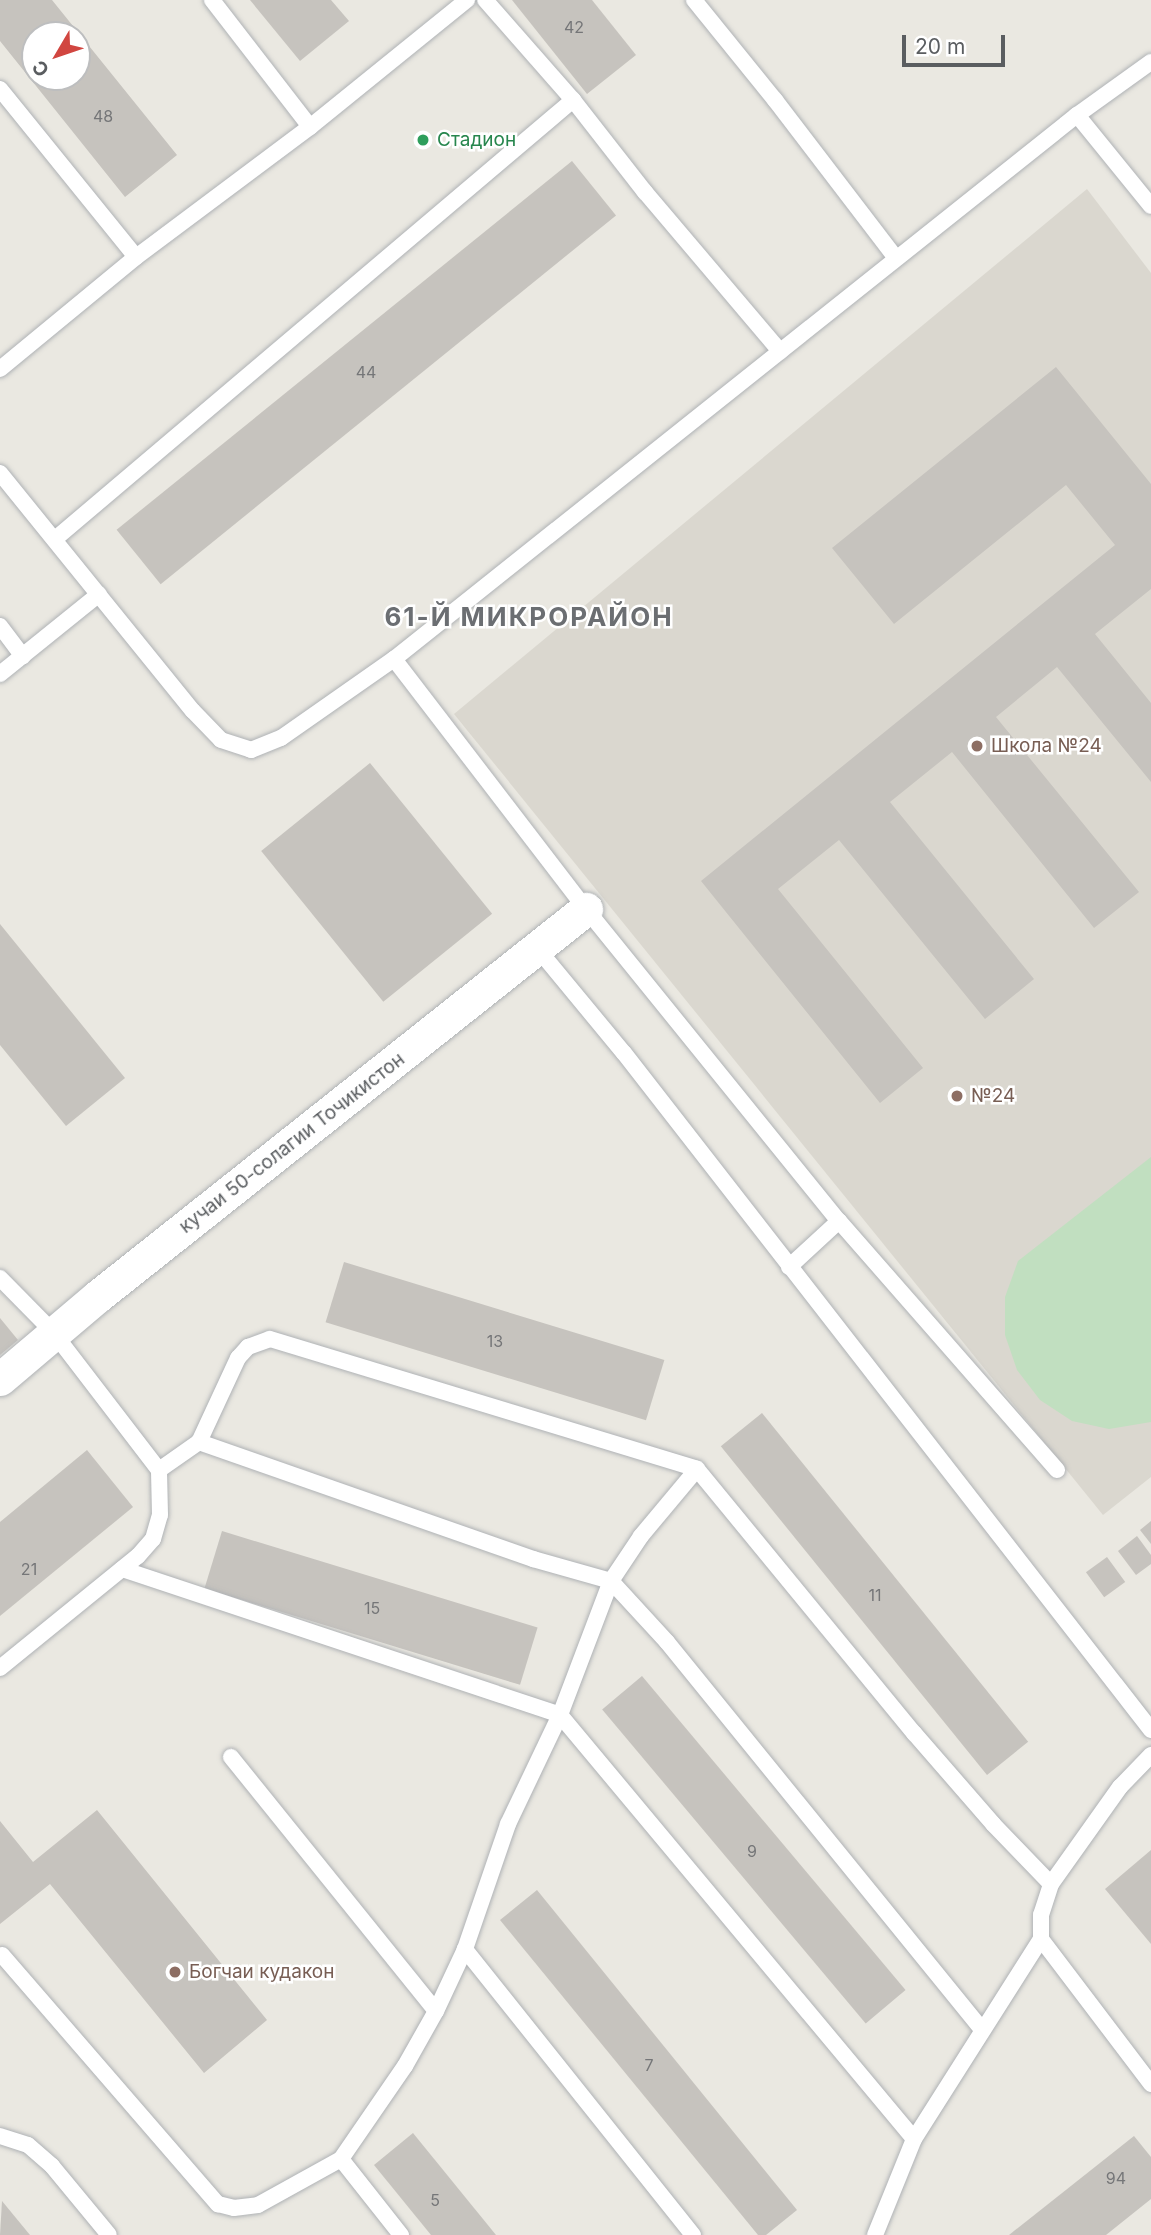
<!DOCTYPE html>
<meta charset="utf-8">
<style>
body{margin:0}
#map{position:relative;width:1151px;height:2235px;overflow:hidden;background:#eae8e1;font-family:Inter,sans-serif}
div>[style]{position:absolute}
.education>*{inset:0;background:#dad7cf}
.green>*{inset:0;background:#c1dfc0}
.building>*{inset:0;background:#c6c3be;transform-origin:0 0}
.roads{filter:drop-shadow(0 0 2px #afb2b5) drop-shadow(0 0 2px #afb2b5)}
.lane>*{height:16px;margin:-8px;padding:0 8px;transform-origin:8px;border-radius:8px;background:#fff}
.street>*{height:33px;margin:-16.5px;padding:0 16.5px;transform-origin:16.5px;border-radius:16.5px;background:#fff}
.dots>*{width:19px;height:19px;translate:-50% -50%;box-sizing:border-box;border:4px solid #fff;border-radius:50%}
span{translate:-50% -50%;white-space:nowrap;text-align:center;line-height:1.15;-webkit-text-stroke:5px #fff;paint-order:stroke}
.number-label{font-size:16px;color:#757678}
.number-label span{-webkit-text-stroke-width:0}
.leisure-label{font-size:19px;color:#27864d}
.left{translate:0 -50%;text-align:left}
.education-label{font-size:19px;color:#785e54}
.street-label{font-size:19px;color:#5a5d60}
.district-label{font-size:26px;color:#6b6e72;font-weight:700;letter-spacing:2px}
.north{position:absolute;left:21px;top:21px;width:70px;height:70px;box-sizing:border-box;background:#fff;border:2px solid #bdbebf;border-radius:50%;rotate:231deg;font-size:19px;font-weight:700;line-height:28px;text-align:center;color:#5a5d60}
.north::after{content:'';display:block;margin:auto;width:24px;height:32px;background:#d14640;clip-path:polygon(50% 0,100% 100%,50% 72%,0 100%)}
.scale{position:absolute;left:902px;top:35px;width:103px;height:32px;box-sizing:border-box;border:4px solid #5a5d60;border-top:0;padding-left:9px;font-size:21px;line-height:24px;white-space:nowrap;color:#5a5d60;-webkit-text-stroke:5px #fff;paint-order:stroke}
</style>
<div id="map">
<div class="education">
<div style="clip-path:polygon(1087px 189px,1151px 273px,1151px 1477px,1103px 1515px,454px 714px)"></div>
</div>
<div class="green">
<div style="clip-path:polygon(1151px 1157px,1151px 1422px,1109px 1429px,1072px 1421px,1040px 1400px,1017px 1370px,1005px 1335px,1005px 1297px,1018px 1261px)"></div>
</div>
<div class="building">
<div style="clip-path:polygon(evenodd,0 0,52px 0,177px 155px,125px 197px,0 41px,0 0,35px 35px,77px 35px,77px 77px,35px 77px,35px 35px)"></div>
<div style="clip-path:polygon(250px 0,331px 0,349px 21px,300px 61px)"></div>
<div style="clip-path:polygon(512px 0,592px 0,636px 55px,587px 94px)"></div>
<div style="left:572px;top:161px;width:70px;height:586px;rotate:51deg"></div>
<div style="clip-path:polygon(1056px 367px,1151px 484px,1151px 589px,1095px 634px,1151px 703px,1151px 782px,1057px 667px,996px 717px,1139px 892px,1094px 928px,952px 752px,890px 802px,1034px 979px,985px 1019px,839px 840px,778px 889px,923px 1068px,880px 1103px,701px 881px,1115px 545px,1066px 485px,894px 624px,832px 548px)"></div>
<div style="left:370px;top:763px;width:194px;height:140px;rotate:51deg"></div>
<div style="clip-path:polygon(0 924px,125px 1078px,66px 1126px,0 1045px)"></div>
<div style="left:344px;top:1262px;width:335px;height:63px;rotate:17deg"></div>
<div style="clip-path:polygon(0 1318px,18px 1340px,0 1355px)"></div>
<div style="left:762px;top:1413px;width:423px;height:53px;rotate:51deg"></div>
<div style="clip-path:polygon(87px 1450px,133px 1507px,0 1616px,0 1522px)"></div>
<div style="clip-path:polygon(1151px 1521px,1151px 1544px,1140px 1530px)"></div>
<div style="left:222px;top:1531px;width:330px;height:60px;rotate:17deg"></div>
<div style="clip-path:polygon(1137px 1536px,1151px 1555px,1151px 1564px,1136px 1575px,1118px 1551px)"></div>
<div style="left:1107px;top:1557px;width:31px;height:26px;rotate:54deg"></div>
<div style="left:642px;top:1676px;width:410px;height:52px;rotate:50deg"></div>
<div style="clip-path:polygon(97px 1810px,267px 2020px,204px 2073px,50px 1884px,0 1924px,0 1821px,33px 1862px)"></div>
<div style="clip-path:polygon(1151px 1850px,1151px 1944px,1105px 1889px)"></div>
<div style="clip-path:polygon(537px 1890px,797px 2210px,766px 2235px,758px 2235px,500px 1920px)"></div>
<div style="clip-path:polygon(413px 2133px,496px 2235px,431px 2235px,374px 2165px)"></div>
<div style="clip-path:polygon(1134px 2136px,1151px 2157px,1151px 2199px,1106px 2235px,1009px 2235px)"></div>
<div style="clip-path:polygon(2px 2201px,30px 2235px,0 2235px)"></div>
</div>
<div class="roads">
<div class="lane">
<div style="left:212px;top:0;width:160px;rotate:52.3deg"></div>
<div style="left:694px;top:0;width:129px;rotate:51deg"></div>
<div style="left:775px;top:100px;width:199px;rotate:52.6deg"></div>
<div style="left:0;top:89px;width:216px;rotate:51deg"></div>
<div style="left:136px;top:257px;width:176px;rotate:140.5deg"></div>
<div style="left:573px;top:100px;width:117px;rotate:52deg"></div>
<div style="left:645px;top:192px;width:209px;rotate:49.7deg"></div>
<div style="left:1077px;top:115px;width:117px;rotate:50.9deg"></div>
<div style="left:136px;top:257px;width:217px;rotate:-36.8deg"></div>
<div style="left:310px;top:127px;width:202px;rotate:-39deg"></div>
<div style="left:0;top:473px;width:306px;rotate:51deg"></div>
<div style="left:193px;top:711px;width:40px;rotate:46deg"></div>
<div style="left:221px;top:740px;width:32px;rotate:18deg"></div>
<div style="left:251px;top:750px;width:32px;rotate:-22deg"></div>
<div style="left:281px;top:738px;width:138px;rotate:-35deg"></div>
<div style="left:394px;top:659px;width:873px;rotate:-38.54deg"></div>
<div style="left:1077px;top:115px;width:91px;rotate:-35.6deg"></div>
<div style="left:55px;top:539px;width:679px;rotate:-40.28deg"></div>
<div style="left:573px;top:100px;width:133px;rotate:-131.3deg"></div>
<div style="left:0;top:626px;width:38px;rotate:53deg"></div>
<div style="left:394px;top:659px;width:315px;rotate:52.5deg"></div>
<div style="left:586px;top:909px;width:402px;rotate:51deg"></div>
<div style="left:839px;top:1221px;width:331px;rotate:48.8deg"></div>
<div style="left:0;top:674px;width:127px;rotate:-38.9deg"></div>
<div style="left:537px;top:948px;width:136px;rotate:50.4deg"></div>
<div style="left:624px;top:1053px;width:858px;rotate:52.1deg"></div>
<div style="left:789px;top:1267px;width:68px;rotate:-42.6deg"></div>
<div style="left:0;top:1278px;width:76px;rotate:45.5deg"></div>
<div style="left:53px;top:1332px;width:174px;rotate:52.5deg"></div>
<div style="left:199px;top:1442px;width:354px;rotate:19.3deg"></div>
<div style="left:533px;top:1559px;width:81px;rotate:15.8deg"></div>
<div style="left:611px;top:1581px;width:83px;rotate:47.4deg"></div>
<div style="left:667px;top:1642px;width:500px;rotate:50.9deg"></div>
<div style="left:122px;top:1569px;width:462px;rotate:18.4deg"></div>
<div style="left:560px;top:1715px;width:552px;rotate:50.14deg"></div>
<div style="left:0;top:1668px;width:178px;rotate:-39.1deg"></div>
<div style="left:138px;top:1556px;width:23px;rotate:-49deg"></div>
<div style="left:153px;top:1539px;width:25px;rotate:-74deg"></div>
<div style="left:160px;top:1515px;width:45px;rotate:-91.3deg"></div>
<div style="left:159px;top:1470px;width:49px;rotate:-35deg"></div>
<div style="left:199px;top:1442px;width:93px;rotate:-65.1deg"></div>
<div style="left:238px;top:1358px;width:15px;rotate:-48deg"></div>
<div style="left:248px;top:1347px;width:23px;rotate:-20deg"></div>
<div style="left:270px;top:1339px;width:446px;rotate:16.9deg"></div>
<div style="left:697px;top:1469px;width:342px;rotate:50.6deg"></div>
<div style="left:914px;top:1733px;width:121px;rotate:49deg"></div>
<div style="left:993px;top:1824px;width:83px;rotate:46deg"></div>
<div style="left:231px;top:1757px;width:326px;rotate:51.1deg"></div>
<div style="left:1041px;top:1939px;width:24px;rotate:-90deg"></div>
<div style="left:1041px;top:1915px;width:33px;rotate:-72deg"></div>
<div style="left:1051px;top:1884px;width:119px;rotate:-54.6deg"></div>
<div style="left:1120px;top:1787px;width:45px;rotate:-45.9deg"></div>
<div style="left:2px;top:1955px;width:330px;rotate:49.1deg"></div>
<div style="left:218px;top:2204px;width:16px;rotate:14deg"></div>
<div style="left:234px;top:2208px;width:24px;rotate:-7deg"></div>
<div style="left:258px;top:2205px;width:95px;rotate:-29deg"></div>
<div style="left:341px;top:2159px;width:97px;rotate:51.7deg"></div>
<div style="left:0;top:2136px;width:29px;rotate:18deg"></div>
<div style="left:28px;top:2145px;width:32px;rotate:41deg"></div>
<div style="left:52px;top:2166px;width:89px;rotate:50.4deg"></div>
<div style="left:341px;top:2159px;width:113px;rotate:-55.5deg"></div>
<div style="left:405px;top:2066px;width:63px;rotate:-60.6deg"></div>
<div style="left:436px;top:2011px;width:68px;rotate:-64.9deg"></div>
<div style="left:693px;top:2235px;width:366px;rotate:-128.6deg"></div>
<div style="left:465px;top:1949px;width:132px;rotate:-71deg"></div>
<div style="left:508px;top:1824px;width:121px;rotate:-64.5deg"></div>
<div style="left:560px;top:1715px;width:143px;rotate:-69.2deg"></div>
<div style="left:611px;top:1581px;width:54px;rotate:-56.3deg"></div>
<div style="left:641px;top:1536px;width:87px;rotate:-50.1deg"></div>
<div style="left:875px;top:2235px;width:104px;rotate:-67.9deg"></div>
<div style="left:914px;top:2139px;width:237px;rotate:-57.6deg"></div>
<div style="left:1041px;top:1939px;width:182px;rotate:52.8deg"></div>
</div>
<div class="street">
<div style="left:0;top:1379px;width:128px;rotate:-40.3deg"></div>
<div style="left:98px;top:1296px;width:623px;rotate:-38.42deg"></div>
</div>
</div>
<div class="dots">
<div style="left:423px;top:140px;background:#2e9e5b"></div>
<div style="left:977px;top:746px;background:#8d6e63"></div>
<div style="left:957px;top:1096px;background:#8d6e63"></div>
<div style="left:175px;top:1972px;background:#8d6e63"></div>
</div>
<div class="number-label">
<span style="left:574px;top:27px">42</span>
<span style="left:103px;top:116px">48</span>
<span style="left:366px;top:372px">44</span>
<span style="left:495px;top:1341px">13</span>
<span style="left:29px;top:1569px">21</span>
<span style="left:875px;top:1595px">11</span>
<span style="left:372px;top:1608px">15</span>
<span style="left:752px;top:1851px">9</span>
<span style="left:649px;top:2065px">7</span>
<span style="left:1116px;top:2178px">94</span>
<span style="left:435px;top:2200px">5</span>
</div>
<div class="leisure-label">
<span class="left" style="left:437px;top:140px">Стадион</span>
</div>
<div class="education-label">
<span class="left" style="left:991px;top:746px">Школа №24</span>
<span class="left" style="left:971px;top:1096px">№24</span>
<span class="left" style="left:189px;top:1972px">Богчаи кудакон</span>
</div>
<div class="street-label">
<span style="left:292px;top:1143px;rotate:-38deg">кучаи 50-солагии Точикистон</span>
</div>
<div class="district-label">
<span style="left:529px;top:617px">61-Й МИКРОРАЙОН</span>
</div>
<div class="north">С</div>
<div class="scale">20 m</div>
</div>
